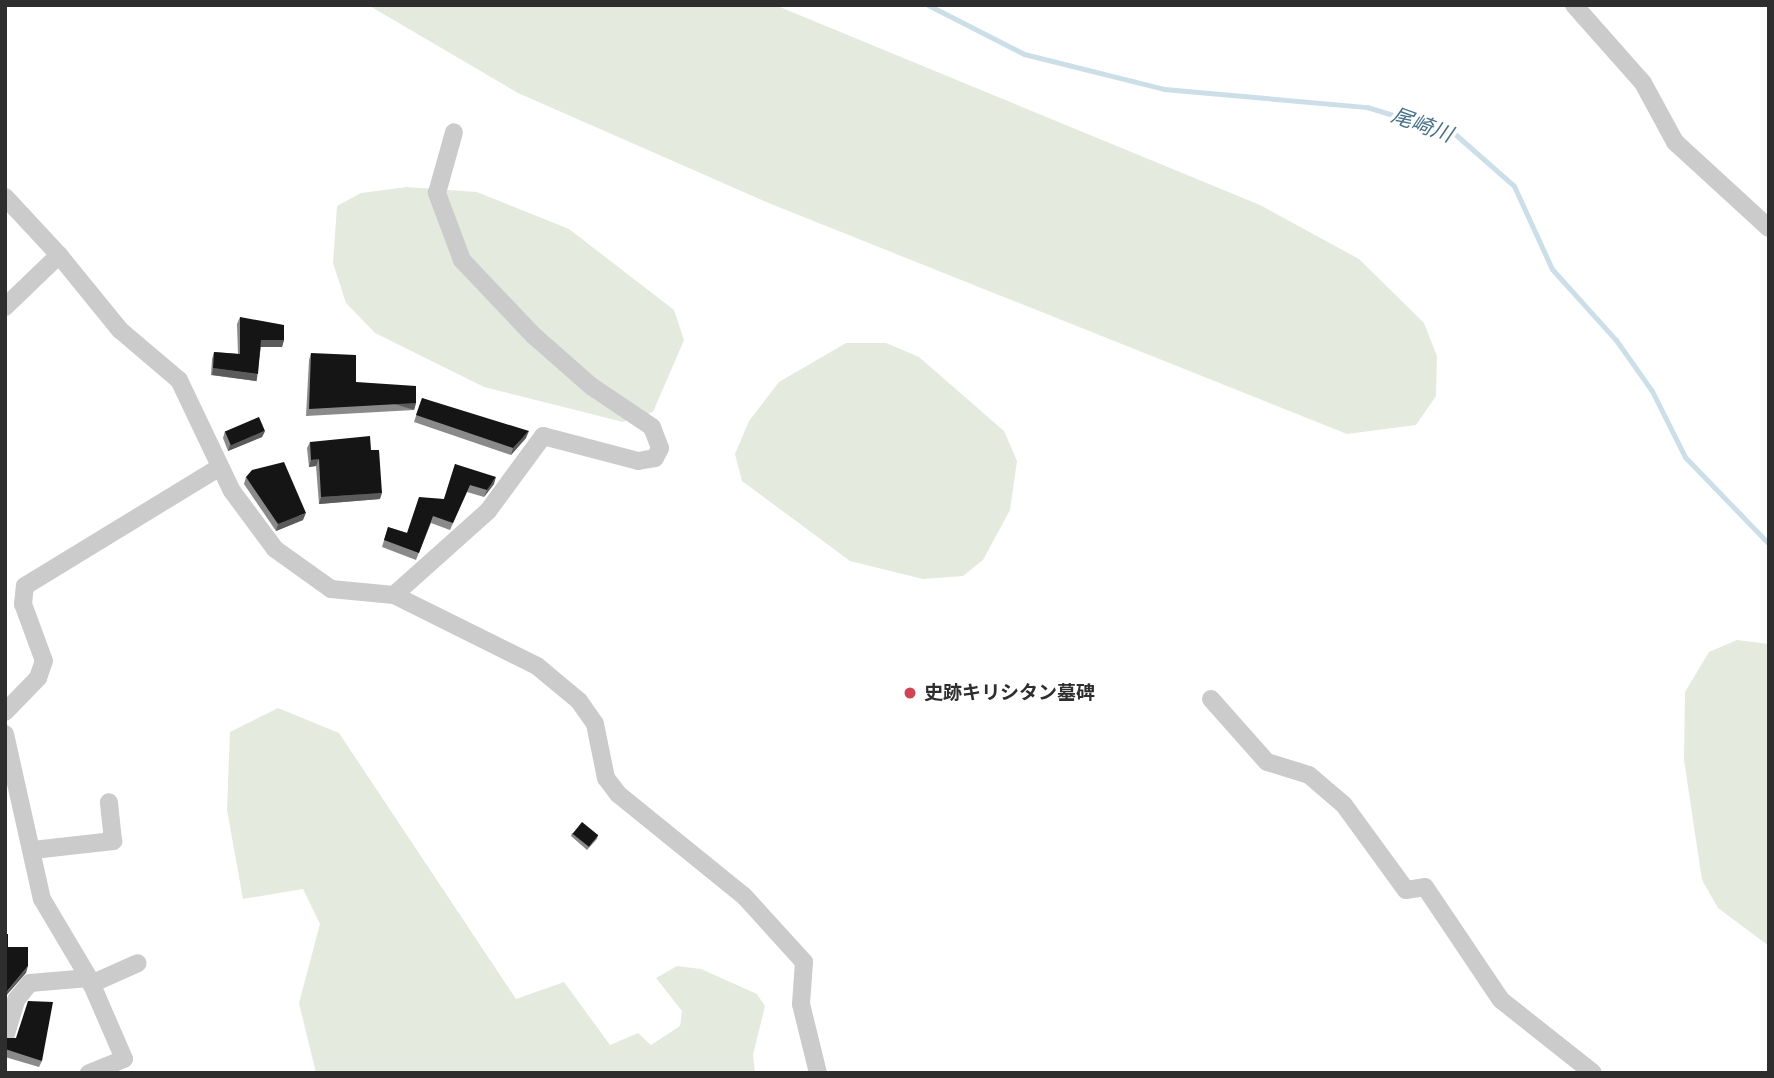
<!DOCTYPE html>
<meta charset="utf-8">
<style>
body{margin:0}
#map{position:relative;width:1774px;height:1078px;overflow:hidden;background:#fff;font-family:Figtree,"Noto Sans JP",sans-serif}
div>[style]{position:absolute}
.green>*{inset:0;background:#e5eade}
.stream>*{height:5px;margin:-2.5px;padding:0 2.5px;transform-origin:2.5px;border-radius:2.5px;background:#ccdee8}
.minor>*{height:18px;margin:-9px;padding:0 9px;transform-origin:9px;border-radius:9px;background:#cbcbcb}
.wall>*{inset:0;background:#8a8a8a}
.shaded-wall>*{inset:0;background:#5b5b5b;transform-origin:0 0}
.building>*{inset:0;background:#151515;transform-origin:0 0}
.dots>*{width:19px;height:19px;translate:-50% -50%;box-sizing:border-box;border:4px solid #fff;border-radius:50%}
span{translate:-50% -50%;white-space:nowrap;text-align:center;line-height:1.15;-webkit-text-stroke:7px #fff;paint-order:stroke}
.poi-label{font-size:19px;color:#2e2e2e;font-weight:700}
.left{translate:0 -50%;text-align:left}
.water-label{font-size:21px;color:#467087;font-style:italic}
.frame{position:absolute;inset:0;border:7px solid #2e2e2e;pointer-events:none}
</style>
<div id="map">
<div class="green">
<div style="clip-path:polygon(368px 5px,775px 5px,1260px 205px,1359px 259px,1424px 323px,1437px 356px,1436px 396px,1416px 425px,1347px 434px,766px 202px,518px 93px)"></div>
<div style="clip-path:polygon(407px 187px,477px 192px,569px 229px,674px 310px,684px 340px,653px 412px,623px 422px,484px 387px,375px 333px,346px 303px,333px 263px,337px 206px,361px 193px)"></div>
<div style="clip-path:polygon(846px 343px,886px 343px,919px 357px,1004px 431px,1017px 461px,1010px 510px,983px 560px,963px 576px,923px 579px,850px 561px,742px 481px,735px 454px,749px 421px,779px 382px)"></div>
<div style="clip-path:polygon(1737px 640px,1769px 644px,1769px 946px,1718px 908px,1702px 880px,1684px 760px,1685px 692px,1709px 652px)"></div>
<div style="clip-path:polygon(278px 708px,339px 733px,516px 999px,564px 982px,610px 1045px,638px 1033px,651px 1045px,680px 1026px,682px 1011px,656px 978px,677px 966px,701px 969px,757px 994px,765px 1006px,753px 1055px,755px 1073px,316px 1073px,299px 1003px,320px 924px,303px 889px,243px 899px,227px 810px,230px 732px)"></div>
</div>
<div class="stream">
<div style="left:928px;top:5px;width:108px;rotate:27deg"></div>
<div style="left:1024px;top:54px;width:144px;rotate:14deg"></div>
<div style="left:1164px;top:89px;width:204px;rotate:5.1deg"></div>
<div style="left:1367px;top:107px;width:92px;rotate:17.1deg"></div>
<div style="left:1455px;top:134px;width:79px;rotate:41.4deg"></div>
<div style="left:1514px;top:186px;width:91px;rotate:65.4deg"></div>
<div style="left:1552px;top:269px;width:96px;rotate:48deg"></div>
<div style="left:1616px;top:340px;width:62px;rotate:54.8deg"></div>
<div style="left:1652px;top:391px;width:74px;rotate:63.4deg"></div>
<div style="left:1685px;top:457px;width:121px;rotate:46deg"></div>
</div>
<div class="minor">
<div style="left:1574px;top:5px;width:104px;rotate:48.5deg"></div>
<div style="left:1643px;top:83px;width:67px;rotate:61.5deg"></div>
<div style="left:1675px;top:142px;width:127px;rotate:42.5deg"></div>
<div style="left:5px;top:197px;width:79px;rotate:47deg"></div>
<div style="left:5px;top:307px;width:75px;rotate:-43.9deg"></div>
<div style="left:59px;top:255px;width:97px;rotate:50.9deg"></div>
<div style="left:120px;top:330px;width:77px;rotate:40.3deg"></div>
<div style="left:179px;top:380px;width:123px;rotate:64.5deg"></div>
<div style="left:232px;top:491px;width:72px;rotate:53.4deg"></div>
<div style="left:275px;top:549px;width:69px;rotate:35.5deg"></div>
<div style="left:331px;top:589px;width:63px;rotate:5.4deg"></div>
<div style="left:394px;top:595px;width:126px;rotate:-41.8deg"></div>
<div style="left:488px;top:511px;width:93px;rotate:-53.7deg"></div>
<div style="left:543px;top:436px;width:98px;rotate:14.7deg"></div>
<div style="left:638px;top:461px;width:17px;rotate:-10deg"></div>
<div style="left:655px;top:458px;width:11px;rotate:-63deg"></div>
<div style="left:660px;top:448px;width:22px;rotate:-111deg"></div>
<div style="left:652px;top:427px;width:73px;rotate:-146.1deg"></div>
<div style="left:591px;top:386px;width:76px;rotate:-138.7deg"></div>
<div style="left:534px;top:336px;width:105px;rotate:-133.5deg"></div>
<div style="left:462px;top:260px;width:72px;rotate:-110.5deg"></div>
<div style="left:437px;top:193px;width:63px;rotate:-74.4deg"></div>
<div style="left:394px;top:595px;width:160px;rotate:26.4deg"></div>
<div style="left:537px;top:666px;width:55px;rotate:39.8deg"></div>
<div style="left:579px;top:701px;width:28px;rotate:55deg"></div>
<div style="left:595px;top:724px;width:55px;rotate:78.5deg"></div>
<div style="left:606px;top:778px;width:20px;rotate:53deg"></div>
<div style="left:618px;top:794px;width:162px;rotate:39deg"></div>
<div style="left:744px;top:896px;width:89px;rotate:47.7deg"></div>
<div style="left:804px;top:962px;width:42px;rotate:94.1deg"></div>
<div style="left:801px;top:1004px;width:71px;rotate:76.2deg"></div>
<div style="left:1211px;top:699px;width:84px;rotate:48.4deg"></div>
<div style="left:1267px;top:762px;width:44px;rotate:17.2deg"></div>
<div style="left:1309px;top:775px;width:46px;rotate:40.6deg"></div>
<div style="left:1344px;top:805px;width:105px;rotate:53.9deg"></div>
<div style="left:1406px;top:890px;width:19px;rotate:-9deg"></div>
<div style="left:1425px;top:887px;width:136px;rotate:56.1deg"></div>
<div style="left:1501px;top:1000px;width:117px;rotate:38.4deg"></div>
<div style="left:5px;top:712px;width:47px;rotate:-45.9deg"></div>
<div style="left:38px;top:678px;width:18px;rotate:-71deg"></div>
<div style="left:44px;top:661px;width:61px;rotate:-110.2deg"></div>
<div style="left:23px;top:604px;width:18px;rotate:-84deg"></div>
<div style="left:25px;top:586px;width:228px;rotate:-31.4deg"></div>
<div style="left:5px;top:734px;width:169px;rotate:77.4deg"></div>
<div style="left:42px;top:899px;width:92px;rotate:59.3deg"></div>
<div style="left:89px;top:978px;width:88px;rotate:66.6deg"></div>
<div style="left:124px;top:1059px;width:38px;rotate:158deg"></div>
<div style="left:33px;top:850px;width:81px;rotate:-6.4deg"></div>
<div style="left:113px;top:841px;width:39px;rotate:-96deg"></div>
<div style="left:91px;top:984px;width:51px;rotate:-24.1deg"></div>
<div style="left:5px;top:1037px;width:39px;rotate:-73deg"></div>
<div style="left:16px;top:1000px;width:22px;rotate:-51deg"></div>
<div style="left:30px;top:983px;width:59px;rotate:-4.8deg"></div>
</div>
<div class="wall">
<div style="clip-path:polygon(240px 317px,284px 340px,282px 347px,261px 347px,256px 381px,211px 375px,212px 359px,214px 352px,238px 354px,237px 324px)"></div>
<div style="clip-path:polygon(311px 353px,356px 382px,416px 403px,414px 410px,306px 416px,309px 360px)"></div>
<div style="clip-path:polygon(422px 398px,526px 438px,511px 455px,414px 422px)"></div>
<div style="clip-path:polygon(225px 431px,265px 431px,262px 437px,228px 451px,223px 438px)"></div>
<div style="clip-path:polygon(310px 442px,371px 450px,380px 499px,319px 504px,316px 466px,309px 467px,307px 448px)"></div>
<div style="clip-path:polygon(455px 464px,494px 484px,484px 497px,467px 492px,450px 530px,431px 523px,416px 560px,382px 547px,388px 527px,407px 533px,444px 499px)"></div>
<div style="clip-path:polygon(246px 477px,303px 520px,276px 531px,244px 484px)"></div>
<div style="clip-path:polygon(572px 833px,598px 835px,597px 839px,587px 850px,571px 836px)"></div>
<div style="clip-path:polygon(5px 1038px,42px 1061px,39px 1067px,5px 1057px)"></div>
</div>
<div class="shaded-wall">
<div style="clip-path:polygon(261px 340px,284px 340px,282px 347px,259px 347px)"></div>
<div style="left:213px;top:368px;width:45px;height:7px;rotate:8deg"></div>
<div style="left:416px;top:403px;width:7px;height:107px;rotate:106deg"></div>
<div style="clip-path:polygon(265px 431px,262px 437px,228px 451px,230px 445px)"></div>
<div style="clip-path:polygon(529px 431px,526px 438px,511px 455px,513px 448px)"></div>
<div style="clip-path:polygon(319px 459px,316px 466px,309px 467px,311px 460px)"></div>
<div style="clip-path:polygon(496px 477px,494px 484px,484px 497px,487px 490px)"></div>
<div style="clip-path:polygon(382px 493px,380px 499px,319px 504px,321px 497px)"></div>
<div style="clip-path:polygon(306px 513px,303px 520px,276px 531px,278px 524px)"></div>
<div style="clip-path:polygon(28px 966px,26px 973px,5px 997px,8px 990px)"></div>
</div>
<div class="building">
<div style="clip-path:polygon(240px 317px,284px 325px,284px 340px,261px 340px,258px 374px,213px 368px,214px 352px,240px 354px)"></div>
<div style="clip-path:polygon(311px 353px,356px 355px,356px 382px,416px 386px,416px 403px,309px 409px)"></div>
<div style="clip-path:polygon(422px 398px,529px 431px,513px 448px,416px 415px)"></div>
<div style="left:259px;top:417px;width:15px;height:37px;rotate:67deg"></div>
<div style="clip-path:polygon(370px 436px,371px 450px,379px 450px,382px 493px,321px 497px,319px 459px,311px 460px,310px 442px)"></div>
<div style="clip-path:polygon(284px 462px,306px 513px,278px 524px,246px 477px,252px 470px)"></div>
<div style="clip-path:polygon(455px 464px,496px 477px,487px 490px,470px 485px,453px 523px,433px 516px,419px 553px,384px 540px,388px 527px,407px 533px,419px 497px,444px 499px)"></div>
<div style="left:582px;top:822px;width:21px;height:15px;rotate:39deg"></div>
<div style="clip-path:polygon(5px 934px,8px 934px,8px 947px,28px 947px,28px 966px,8px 990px,5px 998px)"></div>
<div style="clip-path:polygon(28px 1001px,53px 1002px,42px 1061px,5px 1049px,5px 1038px,16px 1038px)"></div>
</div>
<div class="dots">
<div style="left:910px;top:693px;background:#d04555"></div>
</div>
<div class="poi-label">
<span class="left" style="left:924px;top:693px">史跡キリシタン墓碑</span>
</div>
<div class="water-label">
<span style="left:1422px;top:125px;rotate:20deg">尾崎川</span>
</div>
<div class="frame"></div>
</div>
